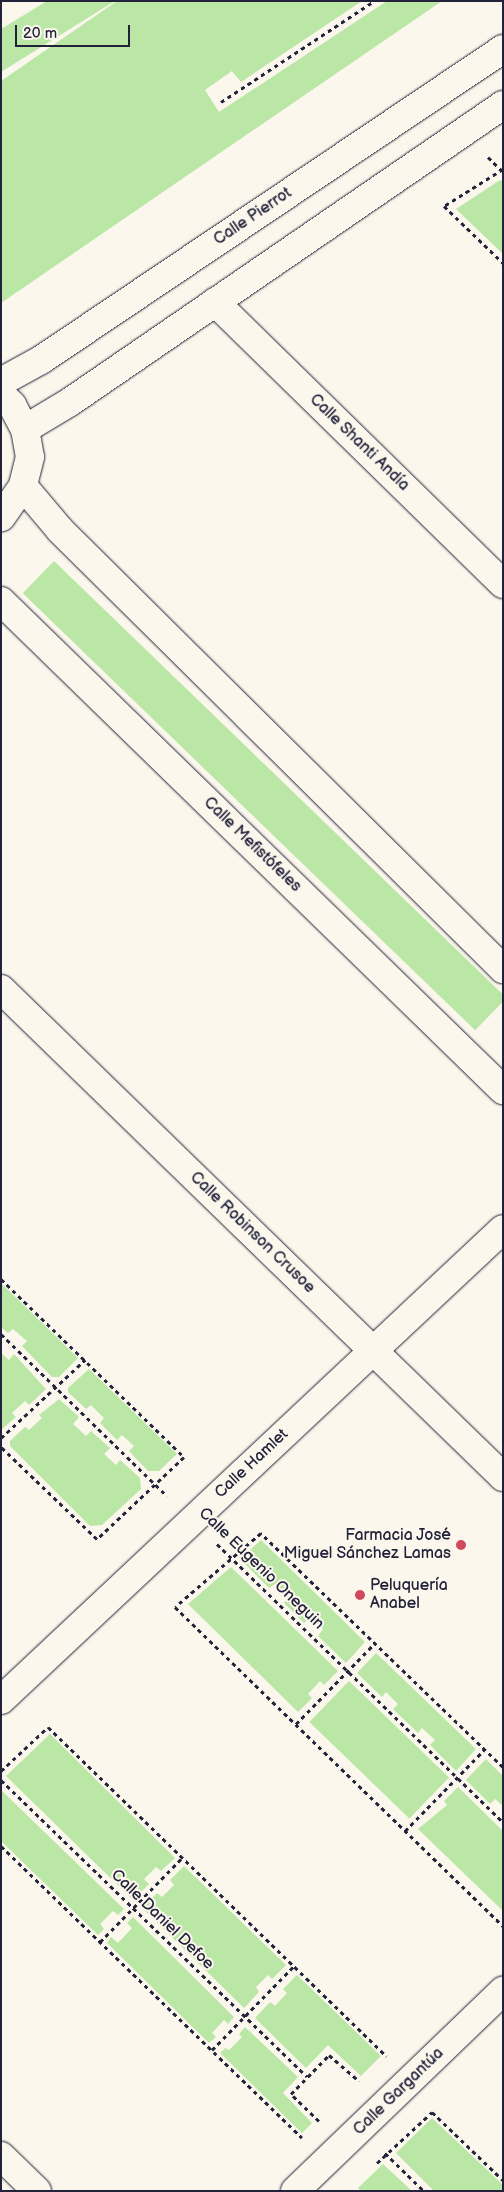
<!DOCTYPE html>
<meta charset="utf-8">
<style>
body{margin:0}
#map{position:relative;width:504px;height:2192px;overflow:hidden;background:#fbf7ec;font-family:"Balsamiq Sans",sans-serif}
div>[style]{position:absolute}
.green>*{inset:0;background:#bae7a5;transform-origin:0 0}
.path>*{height:3px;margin-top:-1.5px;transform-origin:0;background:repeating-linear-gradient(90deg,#22223b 0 4px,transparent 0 8px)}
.roads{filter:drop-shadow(0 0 1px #22223b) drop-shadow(0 0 1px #22223b)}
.minor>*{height:28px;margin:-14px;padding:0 14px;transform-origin:14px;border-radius:14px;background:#fbf7ec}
.dots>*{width:14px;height:14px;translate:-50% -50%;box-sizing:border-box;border:2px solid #fbf7ec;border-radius:50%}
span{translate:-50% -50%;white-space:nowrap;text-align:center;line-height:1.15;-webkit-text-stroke:4px #fbf7ec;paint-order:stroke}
.street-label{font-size:16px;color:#22223b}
.poi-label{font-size:16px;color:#22223b}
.right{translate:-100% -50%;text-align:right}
.left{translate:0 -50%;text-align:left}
.frame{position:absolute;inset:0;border:2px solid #22223b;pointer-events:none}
.scale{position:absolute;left:15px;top:25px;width:115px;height:22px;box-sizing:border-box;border:2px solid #22223b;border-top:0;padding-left:6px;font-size:15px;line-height:18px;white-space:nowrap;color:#22223b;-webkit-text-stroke:4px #fbf7ec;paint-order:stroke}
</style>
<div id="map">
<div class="green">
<div style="clip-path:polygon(47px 1px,115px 1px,1px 72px,1px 29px)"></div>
<div style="clip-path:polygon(117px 1px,362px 1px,241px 82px,232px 71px,205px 90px,219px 112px,387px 1px,442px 1px,1px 303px,1px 81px)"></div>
<div style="clip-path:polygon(500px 180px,503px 182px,503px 254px,456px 209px)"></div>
<div style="left:54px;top:561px;width:629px;height:45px;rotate:44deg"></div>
<div style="clip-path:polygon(1px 1283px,78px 1358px,59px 1377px,52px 1377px,22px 1346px,27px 1341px,13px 1329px,8px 1333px,1px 1327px)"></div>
<div style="clip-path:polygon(1px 1353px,9px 1360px,14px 1354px,46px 1389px,29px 1405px,25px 1401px,12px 1413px,16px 1417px,1px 1430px)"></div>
<div style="clip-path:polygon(89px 1369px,177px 1454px,159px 1471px,148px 1471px,129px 1451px,134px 1446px,122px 1435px,117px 1440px,100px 1423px,104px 1418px,91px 1405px,86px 1409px,68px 1392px,68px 1388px)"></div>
<div style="clip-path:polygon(59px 1399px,79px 1417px,73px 1424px,86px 1436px,91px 1431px,110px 1448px,104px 1454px,116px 1465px,120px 1460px,140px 1478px,141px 1489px,102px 1525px,90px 1526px,10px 1446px,10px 1441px,25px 1427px,29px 1430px,42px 1418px,39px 1415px)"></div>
<div style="clip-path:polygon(261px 1540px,365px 1642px,346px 1663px,318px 1636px,323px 1629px,310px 1618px,304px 1623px,284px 1603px,289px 1597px,275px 1584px,269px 1588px,240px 1559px)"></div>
<div style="clip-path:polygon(231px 1567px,338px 1671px,324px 1685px,320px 1681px,308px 1694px,312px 1698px,298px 1712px,188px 1604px)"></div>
<div style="clip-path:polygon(376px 1653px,476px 1749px,456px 1771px,430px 1745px,435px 1740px,422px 1728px,418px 1733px,393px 1709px,398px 1704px,386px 1692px,382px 1697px,357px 1673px)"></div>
<div style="left:349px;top:1681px;width:139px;height:57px;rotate:44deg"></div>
<div style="clip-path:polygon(50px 1734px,175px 1858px,161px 1871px,156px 1867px,144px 1879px,149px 1884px,133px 1900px,6px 1776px)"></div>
<div style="clip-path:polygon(486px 1759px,503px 1776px,503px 1806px,495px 1799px,490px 1804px,466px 1780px)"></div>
<div style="clip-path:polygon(458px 1787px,503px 1831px,503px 1911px,418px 1829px,447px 1805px,444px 1801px)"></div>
<div style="clip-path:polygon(1px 1790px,124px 1909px,118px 1915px,113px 1911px,100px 1924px,104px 1929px,98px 1935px,1px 1841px)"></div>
<div style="clip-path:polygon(184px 1866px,286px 1965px,272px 1979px,268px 1975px,256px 1987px,259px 1992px,244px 2008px,142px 1908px,157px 1893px,162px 1897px,174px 1885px,170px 1880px)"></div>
<div style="clip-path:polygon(133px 1917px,234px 2017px,228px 2024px,224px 2020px,212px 2033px,216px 2037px,209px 2043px,107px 1943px,111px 1937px,118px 1943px,132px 1928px,127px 1923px)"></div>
<div style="clip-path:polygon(297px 1975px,381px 2056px,361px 2076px,328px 2045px,306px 2068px,255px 2018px,270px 2002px,275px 2006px,287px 1993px,283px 1989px)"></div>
<div style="clip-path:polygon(245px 2027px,298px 2077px,283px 2093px,312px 2123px,302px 2133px,220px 2053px,225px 2048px,229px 2050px,242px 2037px,239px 2034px)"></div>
<div style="clip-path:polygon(432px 2118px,503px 2185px,503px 2191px,434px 2191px,396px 2153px)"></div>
<div style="clip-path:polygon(383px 2164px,412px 2191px,361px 2191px,358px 2188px)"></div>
</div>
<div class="path">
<div style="left:221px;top:102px;width:183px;rotate:-33.4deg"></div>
<div style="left:488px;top:157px;width:21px;rotate:45deg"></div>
<div style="left:503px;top:169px;width:70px;rotate:147.9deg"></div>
<div style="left:444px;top:206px;width:82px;rotate:44deg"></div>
<div style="left:1px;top:1279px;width:255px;rotate:44.2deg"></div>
<div style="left:184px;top:1457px;width:120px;rotate:136.7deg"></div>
<div style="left:97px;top:1539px;width:133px;rotate:-136.2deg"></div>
<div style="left:1px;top:1334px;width:232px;rotate:44.3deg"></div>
<div style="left:1px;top:1438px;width:115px;rotate:-42.9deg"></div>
<div style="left:217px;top:1544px;width:399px;rotate:44.2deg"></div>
<div style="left:296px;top:1724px;width:112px;rotate:-45.7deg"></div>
<div style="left:503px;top:1767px;width:337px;rotate:-136deg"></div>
<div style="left:261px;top:1533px;width:113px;rotate:139.3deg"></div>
<div style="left:175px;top:1607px;width:458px;rotate:44.2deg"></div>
<div style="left:1px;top:1771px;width:64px;rotate:-43.1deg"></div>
<div style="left:48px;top:1727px;width:472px;rotate:44.2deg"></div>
<div style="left:1px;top:1780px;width:426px;rotate:44.1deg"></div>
<div style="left:405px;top:1831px;width:113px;rotate:-45.7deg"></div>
<div style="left:1px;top:1846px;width:419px;rotate:44.1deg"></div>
<div style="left:100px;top:1942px;width:117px;rotate:-45.7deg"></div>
<div style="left:212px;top:2050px;width:117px;rotate:-45.7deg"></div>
<div style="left:319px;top:2121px;width:39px;rotate:-136deg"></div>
<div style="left:291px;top:2094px;width:54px;rotate:-45.7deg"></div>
<div style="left:329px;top:2055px;width:40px;rotate:41deg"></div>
<div style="left:385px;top:2153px;width:54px;rotate:44.3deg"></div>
<div style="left:377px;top:2163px;width:75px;rotate:-42.8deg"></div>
<div style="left:432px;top:2112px;width:98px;rotate:43.8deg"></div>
</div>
<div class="roads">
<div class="minor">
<div style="left:215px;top:302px;width:403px;rotate:44.4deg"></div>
<div style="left:1px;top:382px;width:46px;rotate:-28.8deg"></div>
<div style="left:41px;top:360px;width:557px;rotate:-33.95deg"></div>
<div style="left:1px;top:394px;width:16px;rotate:45deg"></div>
<div style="left:12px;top:405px;width:27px;rotate:62deg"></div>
<div style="left:25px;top:429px;width:28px;rotate:80deg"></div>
<div style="left:30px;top:457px;width:30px;rotate:104deg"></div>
<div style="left:23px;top:486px;width:38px;rotate:125deg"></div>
<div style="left:25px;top:429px;width:52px;rotate:-31deg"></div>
<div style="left:70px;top:402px;width:525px;rotate:-34.45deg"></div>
<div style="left:23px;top:486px;width:57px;rotate:49.9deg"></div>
<div style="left:60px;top:530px;width:624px;rotate:44.74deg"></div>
<div style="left:1px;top:601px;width:701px;rotate:44.25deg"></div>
<div style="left:1px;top:989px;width:700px;rotate:44.19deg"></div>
<div style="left:1px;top:1700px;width:688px;rotate:-43.18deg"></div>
<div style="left:1px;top:2156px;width:50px;rotate:44.2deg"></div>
<div style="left:295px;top:2191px;width:289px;rotate:-43.9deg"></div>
</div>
</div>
<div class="dots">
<div style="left:461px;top:1545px;background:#d1495b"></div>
<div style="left:360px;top:1595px;background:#d1495b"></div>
</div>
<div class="street-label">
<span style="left:253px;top:217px;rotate:-34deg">Calle Pierrot</span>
<span style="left:359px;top:443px;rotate:44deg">Calle Shanti Andía</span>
<span style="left:252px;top:845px;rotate:44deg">Calle Mefistófeles</span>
<span style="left:252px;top:1233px;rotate:44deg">Calle Robinson Crusoe</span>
<span style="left:252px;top:1464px;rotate:-43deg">Calle Hamlet</span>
<span style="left:261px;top:1569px;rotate:44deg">Calle Eugenio Oneguin</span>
<span style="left:162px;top:1920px;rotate:44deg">Calle Daniel Defoe</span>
<span style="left:399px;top:2092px;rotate:-44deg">Calle Gargantúa</span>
</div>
<div class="poi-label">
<span class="right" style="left:451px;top:1545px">Farmacia José<br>Miguel Sánchez Lamas</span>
<span class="left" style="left:370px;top:1595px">Peluquería<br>Anabel</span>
</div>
<div class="frame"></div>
<div class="scale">20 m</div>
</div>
